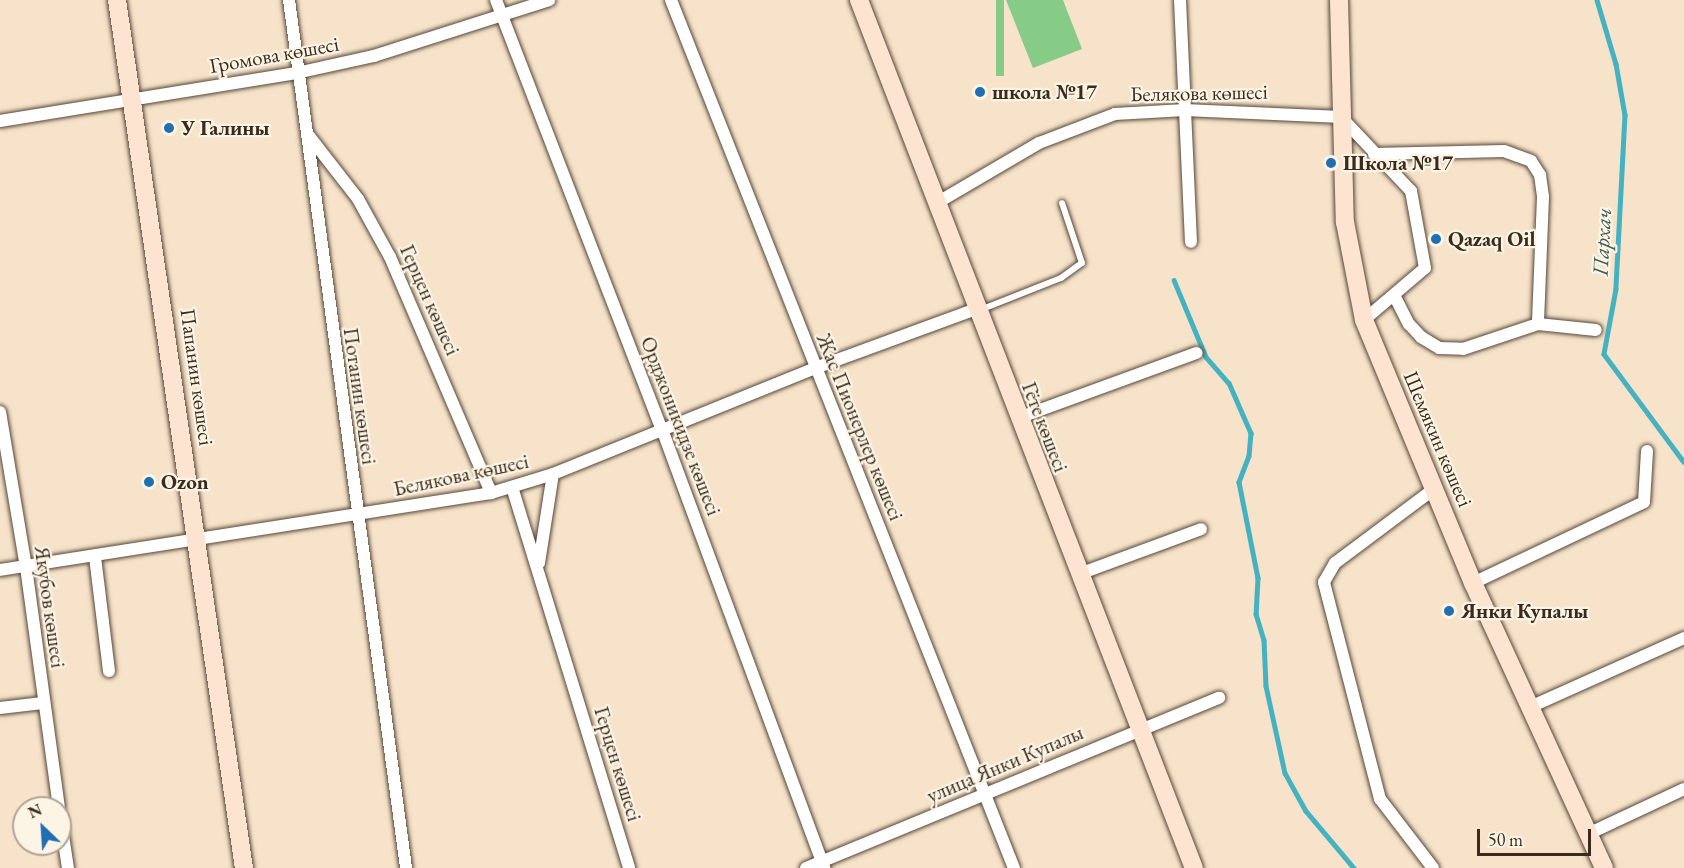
<!DOCTYPE html>
<meta charset="utf-8">
<style>
body{margin:0}
#map{position:relative;width:1684px;height:868px;overflow:hidden;background:#f6e3c9;font-family:"EB Garamond",serif}
div>[style]{position:absolute}
.green>*{inset:0;background:#86cc87;transform-origin:0 0}
.stream>*{height:4.5px;margin:-2.25px;padding:0 2.25px;transform-origin:2.25px;border-radius:2.25px;background:#45b2c2}
.roads{filter:drop-shadow(0 0 2px #574638) drop-shadow(0 0 2px #574638)}
.lane>*{height:6px;margin:-3px;padding:0 3px;transform-origin:3px;border-radius:3px;background:#fff}
.street>*{height:12px;margin:-6px;padding:0 6px;transform-origin:6px;border-radius:6px;background:#fff}
.secondary>*{height:18px;margin:-9px;padding:0 9px;transform-origin:9px;border-radius:9px;background:#fde4d1}
.dots>*{width:16px;height:16px;translate:-50% -50%;box-sizing:border-box;border:3px solid #fcf5e5;border-radius:50%}
span{translate:-50% -50%;white-space:nowrap;text-align:center;line-height:1.15;-webkit-text-stroke:4.5px #fcf5e5;paint-order:stroke}
.street-label{font-size:21px;color:#3b2a1e}
.poi-label{font-size:21px;color:#3b2a1e;font-weight:700}
.left{translate:0 -50%;text-align:left}
.water-label{font-size:22px;color:#3e5a57;font-style:italic}
.north{position:absolute;left:12px;top:796px;width:60px;height:60px;box-sizing:border-box;background:#fcf5e5;border:2px solid #afa495;border-radius:50%;rotate:335deg;font-size:16px;font-weight:700;line-height:24px;text-align:center;color:#3b2a1e}
.north::after{content:'';display:block;margin:auto;width:21px;height:27px;background:#1f6fb2;clip-path:polygon(50% 0,100% 100%,50% 72%,0 100%)}
.scale{position:absolute;left:1477px;top:829px;width:114px;height:27px;box-sizing:border-box;border:3px solid #3b2a1e;border-top:0;padding-left:8px;font-size:18px;line-height:21px;white-space:nowrap;color:#3b2a1e;-webkit-text-stroke:4px #fcf5e5;paint-order:stroke}
</style>
<div id="map">
<div class="green">
<div style="left:996px;top:0;width:8px;height:76px"></div>
<div style="clip-path:polygon(1006px 0,1063px 0,1082px 49px,1033px 68px)"></div>
</div>
<div class="stream">
<div style="left:1597px;top:0;width:67px;rotate:73.5deg"></div>
<div style="left:1616px;top:64px;width:52px;rotate:80deg"></div>
<div style="left:1625px;top:115px;width:174px;rotate:93deg"></div>
<div style="left:1616px;top:289px;width:66px;rotate:100.5deg"></div>
<div style="left:1604px;top:354px;width:134px;rotate:53.5deg"></div>
<div style="left:1174px;top:280px;width:83px;rotate:67.4deg"></div>
<div style="left:1206px;top:357px;width:35px;rotate:49deg"></div>
<div style="left:1229px;top:383px;width:55px;rotate:66.3deg"></div>
<div style="left:1251px;top:433px;width:23px;rotate:95deg"></div>
<div style="left:1249px;top:456px;width:28px;rotate:111deg"></div>
<div style="left:1239px;top:482px;width:98px;rotate:78.8deg"></div>
<div style="left:1258px;top:578px;width:36px;rotate:93deg"></div>
<div style="left:1256px;top:614px;width:27px;rotate:73deg"></div>
<div style="left:1264px;top:640px;width:46px;rotate:87.5deg"></div>
<div style="left:1266px;top:686px;width:89px;rotate:77.7deg"></div>
<div style="left:1285px;top:773px;width:43px;rotate:61.1deg"></div>
<div style="left:1306px;top:811px;width:75px;rotate:49.9deg"></div>
</div>
<div class="roads">
<div class="lane">
<div style="left:980px;top:310px;width:87px;rotate:-21.6deg"></div>
<div style="left:1061px;top:278px;width:26px;rotate:-36deg"></div>
<div style="left:1082px;top:263px;width:63px;rotate:-108.4deg"></div>
</div>
<div class="street">
<div style="left:289px;top:0;width:876px;rotate:82.32deg"></div>
<div style="left:496px;top:0;width:463px;rotate:68.9deg"></div>
<div style="left:663px;top:432px;width:465px;rotate:69.7deg"></div>
<div style="left:671px;top:0;width:933px;rotate:68.44deg"></div>
<div style="left:1180px;top:0;width:242px;rotate:87.4deg"></div>
<div style="left:0;top:121px;width:305px;rotate:-9.2deg"></div>
<div style="left:301px;top:72px;width:75px;rotate:-12.4deg"></div>
<div style="left:374px;top:56px;width:184px;rotate:-17.7deg"></div>
<div style="left:309px;top:136px;width:80px;rotate:52.1deg"></div>
<div style="left:358px;top:199px;width:66px;rotate:61.1deg"></div>
<div style="left:390px;top:257px;width:257px;rotate:66.8deg"></div>
<div style="left:1374px;top:154px;width:130px;rotate:-1.3deg"></div>
<div style="left:1504px;top:151px;width:29px;rotate:20deg"></div>
<div style="left:1531px;top:161px;width:17px;rotate:57deg"></div>
<div style="left:1540px;top:175px;width:22px;rotate:82deg"></div>
<div style="left:1543px;top:197px;width:127px;rotate:92.3deg"></div>
<div style="left:935px;top:204px;width:121px;rotate:-30.4deg"></div>
<div style="left:1039px;top:143px;width:81px;rotate:-20.9deg"></div>
<div style="left:1115px;top:114px;width:70px;rotate:-3.3deg"></div>
<div style="left:1185px;top:110px;width:156px;rotate:2.6deg"></div>
<div style="left:1341px;top:117px;width:102px;rotate:46.6deg"></div>
<div style="left:1411px;top:191px;width:78px;rotate:79.7deg"></div>
<div style="left:1425px;top:268px;width:80px;rotate:139.6deg"></div>
<div style="left:1394px;top:295px;width:33px;rotate:63deg"></div>
<div style="left:1409px;top:324px;width:18px;rotate:47deg"></div>
<div style="left:1421px;top:337px;width:21px;rotate:31deg"></div>
<div style="left:1439px;top:348px;width:24px;rotate:2deg"></div>
<div style="left:1463px;top:349px;width:79px;rotate:-18.4deg"></div>
<div style="left:1538px;top:324px;width:58px;rotate:5.9deg"></div>
<div style="left:0;top:412px;width:157px;rotate:80.5deg"></div>
<div style="left:26px;top:567px;width:243px;rotate:82.2deg"></div>
<div style="left:1018px;top:418px;width:190px;rotate:-20deg"></div>
<div style="left:512px;top:487px;width:399px;rotate:72.9deg"></div>
<div style="left:95px;top:557px;width:115px;rotate:83deg"></div>
<div style="left:539px;top:563px;width:90px;rotate:-81.1deg"></div>
<div style="left:0;top:570px;width:497px;rotate:-8.9deg"></div>
<div style="left:491px;top:493px;width:65px;rotate:-17deg"></div>
<div style="left:553px;top:474px;width:283px;rotate:-22deg"></div>
<div style="left:815px;top:368px;width:171px;rotate:-20.1deg"></div>
<div style="left:1079px;top:574px;width:130px;rotate:-20.2deg"></div>
<div style="left:1473px;top:583px;width:189px;rotate:-25.3deg"></div>
<div style="left:1644px;top:502px;width:51px;rotate:-86.6deg"></div>
<div style="left:1530px;top:707px;width:169px;rotate:-24.1deg"></div>
<div style="left:0;top:708px;width:43px;rotate:-6.6deg"></div>
<div style="left:60px;top:816px;width:53px;rotate:81.3deg"></div>
<div style="left:1588px;top:834px;width:106px;rotate:-25.1deg"></div>
<div style="left:806px;top:868px;width:447px;rotate:-22.4deg"></div>
<div style="left:1433px;top:868px;width:87px;rotate:-127.5deg"></div>
<div style="left:1380px;top:799px;width:224px;rotate:-104.5deg"></div>
<div style="left:1324px;top:582px;width:22px;rotate:-60deg"></div>
<div style="left:1335px;top:563px;width:124px;rotate:-36.8deg"></div>
</div>
<div class="secondary">
<div style="left:117px;top:0;width:877px;rotate:81.68deg"></div>
<div style="left:859px;top:0;width:930px;rotate:68.9deg"></div>
<div style="left:1339px;top:0;width:222px;rotate:88.5deg"></div>
<div style="left:1345px;top:222px;width:100px;rotate:79deg"></div>
<div style="left:1364px;top:320px;width:285px;rotate:67.5deg"></div>
<div style="left:1473px;top:583px;width:314px;rotate:65.3deg"></div>
</div>
</div>
<div class="dots">
<div style="left:980px;top:92px;background:#1f6fb2"></div>
<div style="left:169px;top:128px;background:#1f6fb2"></div>
<div style="left:1331px;top:163px;background:#1f6fb2"></div>
<div style="left:1436px;top:239px;background:#1f6fb2"></div>
<div style="left:149px;top:482px;background:#1f6fb2"></div>
<div style="left:1449px;top:611px;background:#1f6fb2"></div>
</div>
<div class="street-label">
<span style="left:274px;top:55px;rotate:-10deg">Громова көшесі</span>
<span style="left:1199px;top:93px;rotate:-1deg">Белякова көшесі</span>
<span style="left:430px;top:300px;rotate:66deg">Герцен көшесі</span>
<span style="left:197px;top:377px;rotate:82deg">Папанин көшесі</span>
<span style="left:360px;top:396px;rotate:82deg">Потанин көшесі</span>
<span style="left:681px;top:426px;rotate:69deg">Орджоникидзе көшесі</span>
<span style="left:860px;top:427px;rotate:68deg">Жас Пионерлер көшесі</span>
<span style="left:1045px;top:427px;rotate:69deg">Гёте көшесі</span>
<span style="left:1438px;top:439px;rotate:67deg">Шемякин көшесі</span>
<span style="left:461px;top:475px;rotate:-12deg">Белякова көшесі</span>
<span style="left:50px;top:607px;rotate:82deg">Якубов көшесі</span>
<span style="left:618px;top:764px;rotate:73deg">Герцен көшесі</span>
<span style="left:1005px;top:764px;rotate:-23deg">улица Янки Купалы</span>
</div>
<div class="poi-label">
<span class="left" style="left:992px;top:92px">школа №17</span>
<span class="left" style="left:181px;top:128px">У Галины</span>
<span class="left" style="left:1343px;top:163px">Школа №17</span>
<span class="left" style="left:1448px;top:239px">Qazaq Oil</span>
<span class="left" style="left:161px;top:482px">Ozon</span>
<span class="left" style="left:1461px;top:611px">Янки Купалы</span>
</div>
<div class="water-label">
<span style="left:1602px;top:242px;rotate:-87deg">Пархач</span>
</div>
<div class="north">N</div>
<div class="scale">50 m</div>
</div>
